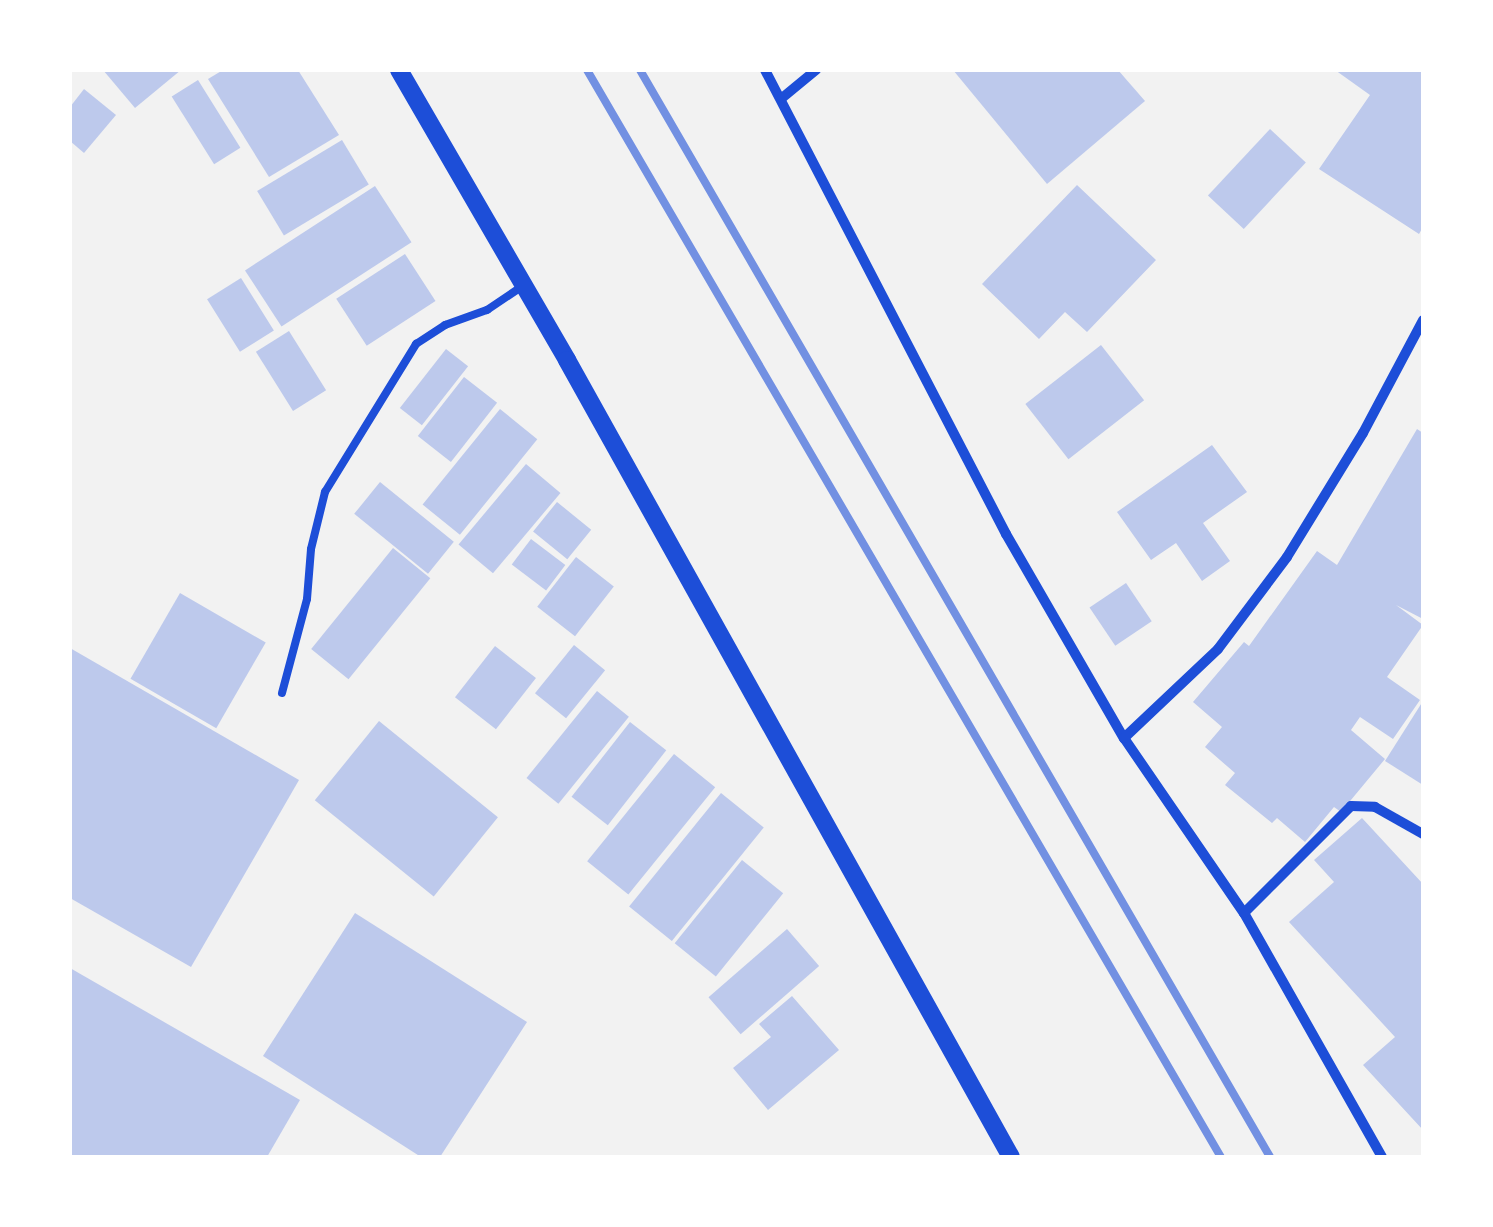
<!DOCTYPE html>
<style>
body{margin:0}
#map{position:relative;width:1493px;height:1227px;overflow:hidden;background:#f2f2f2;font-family:"Work Sans",sans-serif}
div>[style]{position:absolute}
.building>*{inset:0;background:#bdc9ec;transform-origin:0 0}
.service>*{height:8px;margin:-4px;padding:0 4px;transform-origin:4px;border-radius:4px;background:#1d4ed8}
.minor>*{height:10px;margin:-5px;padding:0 5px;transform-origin:5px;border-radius:5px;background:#1d4ed8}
.tertiary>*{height:18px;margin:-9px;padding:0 9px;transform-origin:9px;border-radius:9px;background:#1d4ed8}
.rail>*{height:8px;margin:-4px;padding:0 4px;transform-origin:4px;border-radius:4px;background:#7290e2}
span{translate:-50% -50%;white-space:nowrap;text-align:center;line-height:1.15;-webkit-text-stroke:10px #fff;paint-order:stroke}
.frame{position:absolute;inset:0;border:72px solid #fff;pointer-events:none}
</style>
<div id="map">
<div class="building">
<div style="clip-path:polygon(103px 70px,181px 70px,135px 108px)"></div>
<div style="clip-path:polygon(223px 70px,298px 70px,339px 135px,269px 177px,208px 79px)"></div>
<div style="clip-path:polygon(953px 70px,1118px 70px,1145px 101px,1047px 184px)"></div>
<div style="clip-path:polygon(1335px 70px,1423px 70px,1423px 227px,1419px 234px,1319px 169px,1370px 95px)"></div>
<div style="left:198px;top:80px;width:80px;height:31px;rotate:58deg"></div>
<div style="clip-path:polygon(84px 89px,116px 115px,84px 153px,70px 141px,70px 107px)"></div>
<div style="left:1270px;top:129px;width:49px;height:91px;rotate:43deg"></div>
<div style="left:342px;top:140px;width:52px;height:99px;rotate:59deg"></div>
<div style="clip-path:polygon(1077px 185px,1156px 260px,1087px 332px,1065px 312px,1039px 339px,982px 284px)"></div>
<div style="left:375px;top:186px;width:67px;height:155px;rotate:57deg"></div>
<div style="left:405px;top:254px;width:56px;height:82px;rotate:57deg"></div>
<div style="left:241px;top:278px;width:62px;height:40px;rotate:58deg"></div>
<div style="left:289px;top:331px;width:70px;height:39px;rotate:58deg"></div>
<div style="left:1101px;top:345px;width:70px;height:96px;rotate:52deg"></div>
<div style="left:446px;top:349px;width:28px;height:75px;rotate:38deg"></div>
<div style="left:464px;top:377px;width:42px;height:75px;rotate:38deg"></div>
<div style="left:500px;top:409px;width:48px;height:123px;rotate:39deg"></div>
<div style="clip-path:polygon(1417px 429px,1423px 433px,1423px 619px,1396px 605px,1423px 625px,1387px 677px,1420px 700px,1393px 739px,1360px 717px,1351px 730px,1385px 759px,1341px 812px,1334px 807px,1305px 842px,1277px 818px,1272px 823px,1225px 785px,1235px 773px,1205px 747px,1222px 727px,1193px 702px,1244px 642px,1249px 646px,1317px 551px,1337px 565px)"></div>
<div style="clip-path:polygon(1212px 445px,1247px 492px,1203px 523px,1230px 561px,1202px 581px,1176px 543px,1151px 560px,1117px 512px)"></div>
<div style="left:526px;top:464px;width:45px;height:105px;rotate:40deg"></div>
<div style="left:380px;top:482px;width:95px;height:41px;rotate:39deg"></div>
<div style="left:557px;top:502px;width:44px;height:38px;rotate:39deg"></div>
<div style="left:531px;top:539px;width:43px;height:32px;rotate:37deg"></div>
<div style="left:393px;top:548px;width:48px;height:130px;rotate:39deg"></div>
<div style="left:576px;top:557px;width:48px;height:63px;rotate:38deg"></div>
<div style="left:1126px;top:583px;width:46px;height:44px;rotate:56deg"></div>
<div style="left:180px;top:593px;width:99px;height:99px;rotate:30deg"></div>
<div style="left:574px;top:645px;width:40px;height:62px;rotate:39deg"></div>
<div style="left:495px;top:646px;width:52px;height:65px;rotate:38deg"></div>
<div style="clip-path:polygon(70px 648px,299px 780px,191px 967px,70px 898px)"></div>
<div style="left:597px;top:691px;width:41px;height:112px;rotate:39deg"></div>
<div style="clip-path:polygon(1423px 701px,1423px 785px,1385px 761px)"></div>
<div style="left:379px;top:721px;width:153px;height:102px;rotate:39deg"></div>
<div style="left:630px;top:722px;width:46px;height:95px;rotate:38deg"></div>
<div style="left:674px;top:754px;width:53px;height:138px;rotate:39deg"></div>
<div style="left:721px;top:793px;width:55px;height:146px;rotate:39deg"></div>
<div style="clip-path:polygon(1362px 818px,1423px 884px,1423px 1130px,1363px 1065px,1395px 1037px,1289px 922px,1334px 882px,1314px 860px)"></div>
<div style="left:742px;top:860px;width:53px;height:107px;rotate:39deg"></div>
<div style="clip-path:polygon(355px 913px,527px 1022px,440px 1157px,421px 1157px,263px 1056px)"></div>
<div style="left:787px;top:929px;width:49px;height:104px;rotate:49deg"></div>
<div style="clip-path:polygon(70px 968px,300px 1100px,267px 1157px,70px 1157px)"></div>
<div style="clip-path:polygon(792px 996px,839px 1050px,768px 1110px,733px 1068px,771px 1037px,759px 1024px)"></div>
</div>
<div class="service">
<div style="left:282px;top:693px;width:97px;rotate:-75.1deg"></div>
<div style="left:307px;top:599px;width:50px;rotate:-85.4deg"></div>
<div style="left:311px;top:549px;width:59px;rotate:-76.2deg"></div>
<div style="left:325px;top:492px;width:174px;rotate:-58.4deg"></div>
<div style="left:416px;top:344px;width:35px;rotate:-33deg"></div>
<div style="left:445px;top:325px;width:45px;rotate:-19.7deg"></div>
<div style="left:487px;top:310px;width:45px;rotate:-34deg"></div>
</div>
<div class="minor">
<div style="left:765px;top:70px;width:523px;rotate:62.55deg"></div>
<div style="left:1006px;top:534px;width:236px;rotate:60deg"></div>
<div style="left:1124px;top:738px;width:212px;rotate:55.6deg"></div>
<div style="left:1244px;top:913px;width:280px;rotate:60.5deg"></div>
<div style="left:782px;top:98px;width:44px;rotate:-39.5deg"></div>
<div style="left:1124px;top:738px;width:129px;rotate:-43.4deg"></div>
<div style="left:1218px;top:649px;width:115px;rotate:-53.1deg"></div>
<div style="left:1287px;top:557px;width:145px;rotate:-58.5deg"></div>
<div style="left:1363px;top:433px;width:128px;rotate:-62deg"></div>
<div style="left:1244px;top:913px;width:151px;rotate:-45deg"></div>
<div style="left:1351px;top:806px;width:24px;rotate:2deg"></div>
<div style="left:1375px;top:807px;width:55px;rotate:29.4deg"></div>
</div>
<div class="tertiary">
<div style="left:399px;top:70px;width:335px;rotate:59.9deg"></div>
<div style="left:567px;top:360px;width:912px;rotate:60.88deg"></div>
</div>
<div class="rail">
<div style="left:587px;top:70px;width:1258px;rotate:59.75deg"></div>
<div style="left:640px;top:70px;width:1256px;rotate:59.9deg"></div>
</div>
<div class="frame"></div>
</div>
